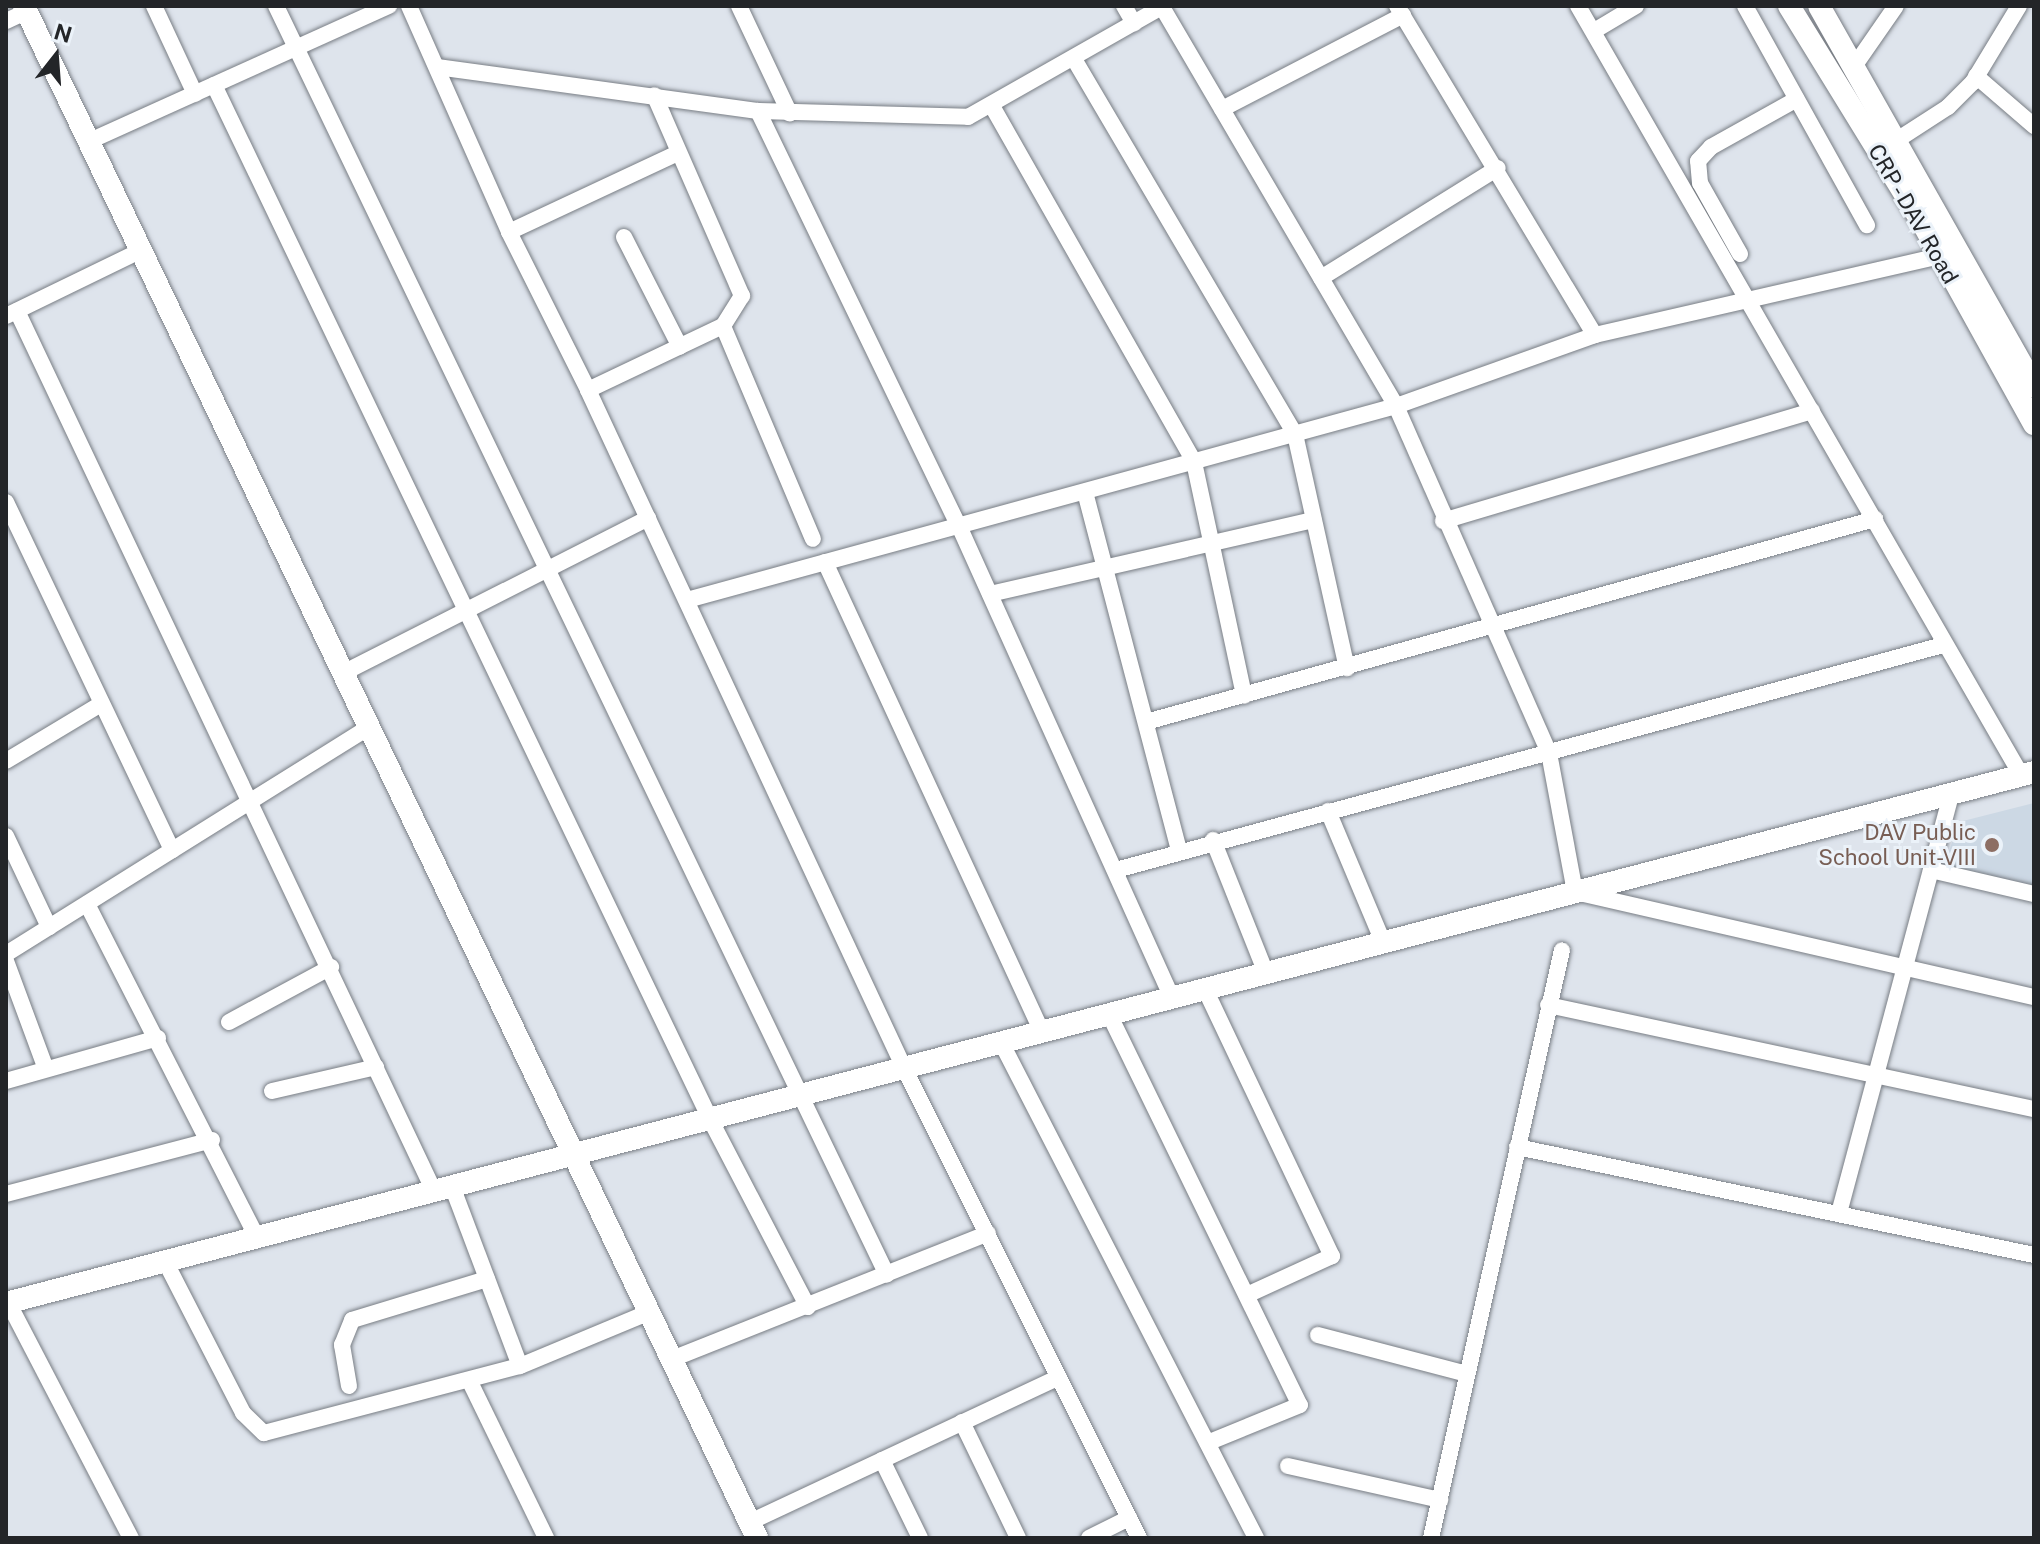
<!DOCTYPE html>
<style>
body{margin:0}
#map{position:relative;width:2040px;height:1544px;overflow:hidden;background:#dee4ec;font-family:"Public Sans",sans-serif}
div>[style]{position:absolute}
.built>*{inset:0;background:#ccd8e4}
.roads{filter:drop-shadow(0 0 2px #787d84) drop-shadow(0 0 2px #787d84)}
.street>*{height:16px;margin:-8px;padding:0 8px;transform-origin:8px;border-radius:8px;background:#fff}
.secondary>*{height:22px;margin:-11px;padding:0 11px;transform-origin:11px;border-radius:11px;background:#fff}
.dots>*{width:22px;height:22px;translate:-50% -50%;box-sizing:border-box;border:4px solid #ebf2f9;border-radius:50%}
span{translate:-50% -50%;white-space:nowrap;text-align:center;line-height:1.15;-webkit-text-stroke:6px #ebf2f9;paint-order:stroke}
.street-label{font-size:22px;color:#232528}
.education-label{font-size:22px;color:#785e54}
.right{translate:-100% -50%;text-align:right}
.frame{position:absolute;inset:0;border:8px solid #232528;pointer-events:none}
.north{position:absolute;left:16px;top:16px;width:80px;height:80px;-webkit-text-stroke:6px #ebf2f9;paint-order:stroke;rotate:17deg;font-size:22px;font-weight:700;line-height:32px;text-align:center;color:#232528}
.north::after{content:'';display:block;margin:auto;width:28px;height:36px;background:#232528;clip-path:polygon(50% 0,100% 100%,50% 72%,0 100%)}
</style>
<div id="map">
<div class="built">
<div style="clip-path:polygon(2034px 803px,2034px 888px,1943px 869px,1959px 822px)"></div>
</div>
<div class="roads">
<div class="street">
<div style="left:154px;top:6px;width:97px;rotate:65deg"></div>
<div style="left:276px;top:6px;width:1408px;rotate:64.29deg"></div>
<div style="left:409px;top:6px;width:247px;rotate:66.1deg"></div>
<div style="left:509px;top:232px;width:177px;rotate:63.4deg"></div>
<div style="left:588px;top:390px;width:748px;rotate:65.01deg"></div>
<div style="left:904px;top:1068px;width:525px;rotate:63.43deg"></div>
<div style="left:739px;top:6px;width:119px;rotate:64.7deg"></div>
<div style="left:1124px;top:6px;width:20px;rotate:60deg"></div>
<div style="left:1397px;top:6px;width:384px;rotate:59deg"></div>
<div style="left:1578px;top:6px;width:887px;rotate:60.05deg"></div>
<div style="left:1745px;top:6px;width:251px;rotate:60.9deg"></div>
<div style="left:1162px;top:7px;width:463px;rotate:59.6deg"></div>
<div style="left:1396px;top:406px;width:379px;rotate:66.2deg"></div>
<div style="left:1549px;top:753px;width:141px;rotate:79.4deg"></div>
<div style="left:1575px;top:892px;width:471px;rotate:12.9deg"></div>
<div style="left:6px;top:21px;width:23px;rotate:-25deg"></div>
<div style="left:1594px;top:31px;width:49px;rotate:-30.8deg"></div>
<div style="left:1074px;top:59px;width:435px;rotate:59.5deg"></div>
<div style="left:1295px;top:434px;width:240px;rotate:77.5deg"></div>
<div style="left:437px;top:67px;width:324px;rotate:7.8deg"></div>
<div style="left:758px;top:111px;width:210px;rotate:1.6deg"></div>
<div style="left:968px;top:117px;width:224px;rotate:-29.6deg"></div>
<div style="left:1853px;top:68px;width:75px;rotate:-55.3deg"></div>
<div style="left:1976px;top:76px;width:77px;rotate:40.8deg"></div>
<div style="left:214px;top:85px;width:1147px;rotate:64.37deg"></div>
<div style="left:710px;top:1119px;width:212px;rotate:62.5deg"></div>
<div style="left:992px;top:106px;width:409px;rotate:60.4deg"></div>
<div style="left:1194px;top:462px;width:239px;rotate:77.9deg"></div>
<div style="left:1222px;top:109px;width:204px;rotate:-27.4deg"></div>
<div style="left:758px;top:111px;width:461px;rotate:64.2deg"></div>
<div style="left:959px;top:526px;width:518px;rotate:65.71deg"></div>
<div style="left:92px;top:140px;width:326px;rotate:-24.3deg"></div>
<div style="left:1897px;top:140px;width:61px;rotate:-32.9deg"></div>
<div style="left:1948px;top:107px;width:35px;rotate:-45deg"></div>
<div style="left:1973px;top:82px;width:89px;rotate:-58.8deg"></div>
<div style="left:509px;top:232px;width:187px;rotate:-25.1deg"></div>
<div style="left:624px;top:237px;width:123px;rotate:63deg"></div>
<div style="left:1740px;top:254px;width:81px;rotate:-119.4deg"></div>
<div style="left:1700px;top:183px;width:22px;rotate:-95deg"></div>
<div style="left:1698px;top:161px;width:19px;rotate:-47deg"></div>
<div style="left:1711px;top:147px;width:98px;rotate:-29.2deg"></div>
<div style="left:1321px;top:278px;width:208px;rotate:-31.9deg"></div>
<div style="left:17px;top:311px;width:974px;rotate:64.65deg"></div>
<div style="left:6px;top:316px;width:153px;rotate:-25.9deg"></div>
<div style="left:723px;top:326px;width:231px;rotate:67.1deg"></div>
<div style="left:588px;top:390px;width:149px;rotate:-25.4deg"></div>
<div style="left:723px;top:326px;width:36px;rotate:-58deg"></div>
<div style="left:742px;top:296px;width:219px;rotate:-113.6deg"></div>
<div style="left:1085px;top:492px;width:370px;rotate:75.3deg"></div>
<div style="left:6px;top:502px;width:386px;rotate:64.5deg"></div>
<div style="left:1443px;top:521px;width:385px;rotate:-16.6deg"></div>
<div style="left:825px;top:562px;width:518px;rotate:65.22deg"></div>
<div style="left:990px;top:594px;width:332px;rotate:-12.9deg"></div>
<div style="left:687px;top:600px;width:735px;rotate:-15.3deg"></div>
<div style="left:1396px;top:406px;width:211px;rotate:-19.6deg"></div>
<div style="left:1595px;top:335px;width:353px;rotate:-12.9deg"></div>
<div style="left:345px;top:672px;width:340px;rotate:-26.9deg"></div>
<div style="left:1146px;top:722px;width:757px;rotate:-15.56deg"></div>
<div style="left:6px;top:761px;width:111px;rotate:-31deg"></div>
<div style="left:1328px;top:811px;width:142px;rotate:67.2deg"></div>
<div style="left:6px;top:836px;width:101px;rotate:64.7deg"></div>
<div style="left:1213px;top:840px;width:143px;rotate:68.3deg"></div>
<div style="left:1116px;top:870px;width:857px;rotate:-15.22deg"></div>
<div style="left:1931px;top:870px;width:106px;rotate:13.1deg"></div>
<div style="left:87px;top:904px;width:374px;rotate:63deg"></div>
<div style="left:6px;top:954px;width:430px;rotate:-32deg"></div>
<div style="left:6px;top:961px;width:115px;rotate:69.7deg"></div>
<div style="left:1205px;top:989px;width:296px;rotate:64.6deg"></div>
<div style="left:1332px;top:1256px;width:94px;rotate:155.4deg"></div>
<div style="left:1548px;top:1005px;width:497px;rotate:12.1deg"></div>
<div style="left:1109px;top:1014px;width:435px;rotate:64deg"></div>
<div style="left:1300px;top:1405px;width:100px;rotate:157.8deg"></div>
<div style="left:229px;top:1022px;width:116px;rotate:-28.3deg"></div>
<div style="left:1001px;top:1042px;width:558px;rotate:62.79deg"></div>
<div style="left:6px;top:1081px;width:158px;rotate:-15.8deg"></div>
<div style="left:272px;top:1091px;width:107px;rotate:-13deg"></div>
<div style="left:1517px;top:1147px;width:528px;rotate:11.8deg"></div>
<div style="left:452px;top:1186px;width:192px;rotate:69.3deg"></div>
<div style="left:6px;top:1194px;width:213px;rotate:-14.7deg"></div>
<div style="left:1839px;top:1213px;width:434px;rotate:-75deg"></div>
<div style="left:165px;top:1261px;width:171px;rotate:62.8deg"></div>
<div style="left:243px;top:1413px;width:29px;rotate:44deg"></div>
<div style="left:264px;top:1433px;width:265px;rotate:-14.7deg"></div>
<div style="left:520px;top:1366px;width:141px;rotate:-22.6deg"></div>
<div style="left:8px;top:1302px;width:266px;rotate:62.5deg"></div>
<div style="left:1318px;top:1335px;width:154px;rotate:14.7deg"></div>
<div style="left:672px;top:1359px;width:340px;rotate:-21.7deg"></div>
<div style="left:470px;top:1382px;width:174px;rotate:64deg"></div>
<div style="left:349px;top:1386px;width:42px;rotate:-99.7deg"></div>
<div style="left:342px;top:1345px;width:27px;rotate:-68deg"></div>
<div style="left:352px;top:1320px;width:141px;rotate:-16.9deg"></div>
<div style="left:962px;top:1422px;width:129px;rotate:64.2deg"></div>
<div style="left:882px;top:1460px;width:87px;rotate:64deg"></div>
<div style="left:1288px;top:1466px;width:156px;rotate:12.6deg"></div>
<div style="left:750px;top:1522px;width:341px;rotate:-25.1deg"></div>
<div style="left:1089px;top:1538px;width:45px;rotate:-26.6deg"></div>
<div style="left:1431px;top:1538px;width:602px;rotate:-77.44deg"></div>
</div>
<div class="secondary">
<div style="left:24px;top:6px;width:1698px;rotate:64.43deg"></div>
<div style="left:1789px;top:6px;width:256px;rotate:58.4deg"></div>
<div style="left:1923px;top:224px;width:229px;rotate:61deg"></div>
<div style="left:1819px;top:6px;width:437px;rotate:60.5deg"></div>
<div style="left:6px;top:1303px;width:2096px;rotate:-14.67deg"></div>
</div>
</div>
<div class="dots">
<div style="left:1992px;top:845px;background:#8d6e63"></div>
</div>
<div class="street-label">
<span style="left:1913px;top:214px;rotate:60deg">CRP - DAV Road</span>
</div>
<div class="education-label">
<span class="right" style="left:1976px;top:845px">DAV Public<br>School Unit-VIII</span>
</div>
<div class="frame"></div>
<div class="north">N</div>
</div>
